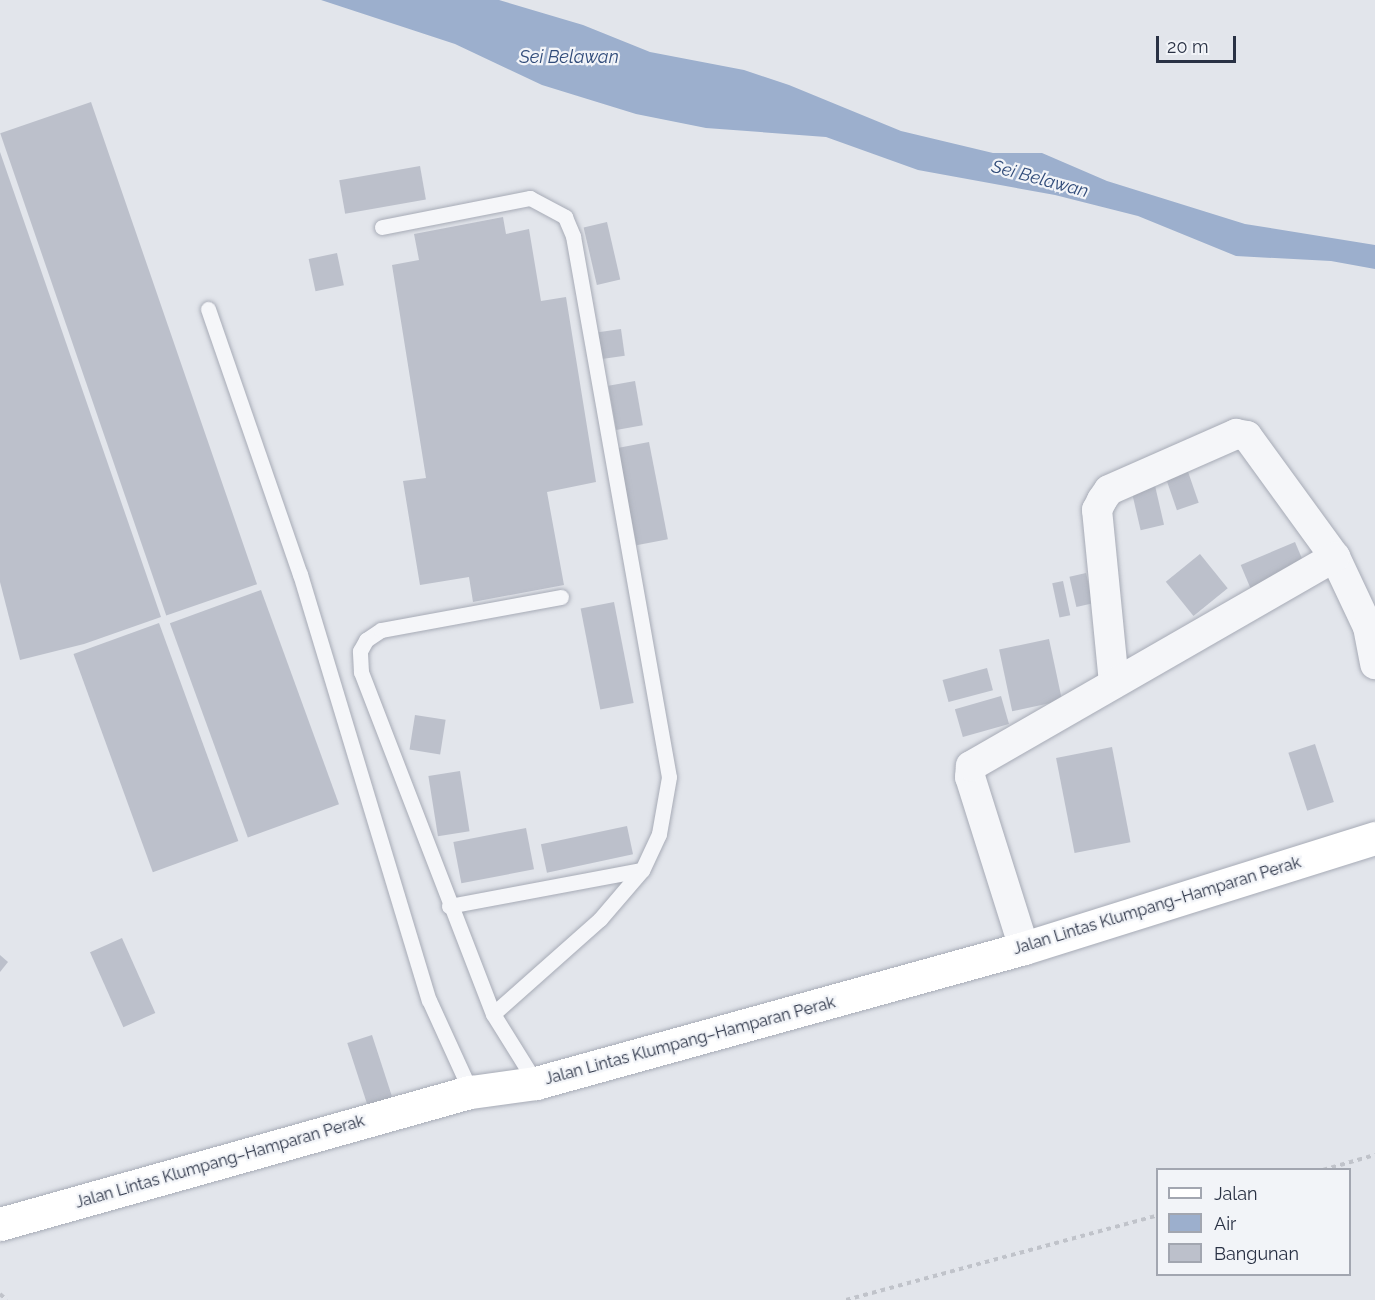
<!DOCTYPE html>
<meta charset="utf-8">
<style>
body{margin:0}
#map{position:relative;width:1375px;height:1300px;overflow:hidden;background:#e2e5eb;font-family:Raleway,sans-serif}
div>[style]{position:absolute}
.water>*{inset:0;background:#9cafcd}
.building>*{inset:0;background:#bcc0cb;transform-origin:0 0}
.path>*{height:4px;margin-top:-2px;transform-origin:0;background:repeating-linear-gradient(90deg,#c0c3ca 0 4.5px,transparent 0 9px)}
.roads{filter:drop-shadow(0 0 2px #a7abb6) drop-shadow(0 0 2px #a7abb6)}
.service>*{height:15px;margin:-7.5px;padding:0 7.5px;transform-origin:7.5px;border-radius:7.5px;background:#f5f6f9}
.minor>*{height:30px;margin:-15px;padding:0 15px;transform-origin:15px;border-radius:15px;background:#f5f6f9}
.primary>*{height:33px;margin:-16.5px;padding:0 16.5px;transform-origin:16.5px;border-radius:16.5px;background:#fff}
span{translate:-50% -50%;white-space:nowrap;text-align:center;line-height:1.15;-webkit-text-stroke:4.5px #f2f4f8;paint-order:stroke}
.street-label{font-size:16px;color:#293144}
.water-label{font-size:18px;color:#314c7a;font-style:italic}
.legend{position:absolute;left:1156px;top:1168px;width:195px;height:108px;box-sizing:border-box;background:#f2f4f8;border:2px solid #a2a6b0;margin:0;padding:8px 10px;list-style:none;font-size:18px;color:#293144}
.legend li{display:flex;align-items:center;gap:12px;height:30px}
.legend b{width:30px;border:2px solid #a2a6b0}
.scale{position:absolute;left:1156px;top:36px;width:80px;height:27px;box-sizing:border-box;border:3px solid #293144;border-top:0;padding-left:8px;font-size:18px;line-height:21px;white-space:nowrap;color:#293144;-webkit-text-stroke:4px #f2f4f8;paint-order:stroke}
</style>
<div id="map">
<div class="water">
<div style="clip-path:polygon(321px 0,499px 0,583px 25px,650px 52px,744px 70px,789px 85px,901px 131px,993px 153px,1042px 153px,1107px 181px,1245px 224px,1375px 245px,1375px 269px,1331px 261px,1236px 256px,1138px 216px,1055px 195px,918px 170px,826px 137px,706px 128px,636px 114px,542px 85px,455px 44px)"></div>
</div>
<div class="building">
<div style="left:91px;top:102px;width:510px;height:96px;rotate:71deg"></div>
<div style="clip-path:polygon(0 152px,161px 617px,84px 644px,20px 660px,0 582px)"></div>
<div style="left:420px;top:166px;width:34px;height:82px;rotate:80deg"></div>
<div style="clip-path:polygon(503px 217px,506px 234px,529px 229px,541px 301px,566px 297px,596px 482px,547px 492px,564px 585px,473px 602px,469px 577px,420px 585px,403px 481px,426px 478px,392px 265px,419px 260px,414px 234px)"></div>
<div style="left:607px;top:222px;width:59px;height:24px;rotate:77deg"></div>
<div style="left:337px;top:253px;width:33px;height:29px;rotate:78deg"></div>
<div style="left:621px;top:329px;width:27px;height:23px;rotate:82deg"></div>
<div style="left:635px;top:381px;width:45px;height:27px;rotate:80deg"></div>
<div style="left:649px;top:442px;width:99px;height:32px;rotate:79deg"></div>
<div style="left:1185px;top:463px;width:42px;height:23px;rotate:71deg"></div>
<div style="left:1153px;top:477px;width:49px;height:24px;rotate:77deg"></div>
<div style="left:1295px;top:542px;width:26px;height:59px;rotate:67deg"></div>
<div style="left:1200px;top:554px;width:44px;height:44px;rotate:51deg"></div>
<div style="left:1086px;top:573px;width:31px;height:17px;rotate:77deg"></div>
<div style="left:1063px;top:581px;width:35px;height:11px;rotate:78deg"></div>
<div style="left:261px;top:590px;width:228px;height:97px;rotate:70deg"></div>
<div style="left:614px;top:602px;width:103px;height:34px;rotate:79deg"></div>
<div style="left:159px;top:623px;width:232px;height:91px;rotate:70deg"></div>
<div style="left:1049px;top:639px;width:63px;height:51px;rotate:78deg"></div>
<div style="left:987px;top:668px;width:23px;height:46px;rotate:75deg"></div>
<div style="left:1001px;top:696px;width:29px;height:48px;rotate:74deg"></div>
<div style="left:415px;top:715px;width:31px;height:35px;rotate:9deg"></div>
<div style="left:1315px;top:744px;width:61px;height:28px;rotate:72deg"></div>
<div style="left:1112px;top:747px;width:97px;height:57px;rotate:79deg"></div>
<div style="left:460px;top:771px;width:61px;height:32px;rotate:81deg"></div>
<div style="left:627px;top:826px;width:29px;height:88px;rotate:78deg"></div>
<div style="left:526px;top:828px;width:42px;height:74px;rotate:79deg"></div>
<div style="left:122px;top:938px;width:82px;height:35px;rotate:66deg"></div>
<div style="clip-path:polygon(0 955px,8px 962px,0 972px)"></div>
<div style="left:372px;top:1035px;width:66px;height:26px;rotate:72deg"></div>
</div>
<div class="path">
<div style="left:1323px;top:1170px;width:54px;rotate:-16.1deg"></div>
<div style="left:0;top:1294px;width:9px;rotate:41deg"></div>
<div style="left:846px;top:1300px;width:323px;rotate:-15.2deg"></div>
</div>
<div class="roads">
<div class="service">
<div style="left:382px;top:227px;width:151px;rotate:-11.1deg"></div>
<div style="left:530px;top:198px;width:40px;rotate:28deg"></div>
<div style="left:565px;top:217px;width:21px;rotate:67deg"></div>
<div style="left:573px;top:236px;width:549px;rotate:79.94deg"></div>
<div style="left:669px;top:777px;width:58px;rotate:100deg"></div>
<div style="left:659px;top:834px;width:40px;rotate:115deg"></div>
<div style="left:642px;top:870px;width:65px;rotate:130.6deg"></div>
<div style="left:600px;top:919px;width:143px;rotate:138.4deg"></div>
<div style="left:208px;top:309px;width:281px;rotate:70.9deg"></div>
<div style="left:300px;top:574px;width:445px;rotate:73.2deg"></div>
<div style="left:429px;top:1000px;width:101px;rotate:65.5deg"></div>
<div style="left:449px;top:906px;width:196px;rotate:-10.6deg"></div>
<div style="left:536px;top:1083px;width:81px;rotate:-121.9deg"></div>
<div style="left:493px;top:1014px;width:367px;rotate:-111.1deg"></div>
<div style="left:361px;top:672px;width:21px;rotate:-93deg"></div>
<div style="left:360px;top:651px;width:13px;rotate:-61deg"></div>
<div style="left:366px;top:640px;width:18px;rotate:-34deg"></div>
<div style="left:381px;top:630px;width:183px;rotate:-10.4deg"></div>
</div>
<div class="minor">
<div style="left:1114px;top:683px;width:174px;rotate:-95.6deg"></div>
<div style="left:1097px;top:510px;width:11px;rotate:-63deg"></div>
<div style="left:1102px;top:500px;width:12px;rotate:-55deg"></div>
<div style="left:1109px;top:490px;width:139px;rotate:-23.8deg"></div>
<div style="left:1236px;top:434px;width:11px;rotate:10deg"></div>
<div style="left:1247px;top:436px;width:150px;rotate:54deg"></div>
<div style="left:1335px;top:557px;width:77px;rotate:64.8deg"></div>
<div style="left:1368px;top:627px;width:38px;rotate:79deg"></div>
<div style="left:1024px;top:948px;width:179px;rotate:-107.5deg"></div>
<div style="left:970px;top:777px;width:11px;rotate:-85deg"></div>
<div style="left:971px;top:766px;width:420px;rotate:-29.9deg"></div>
</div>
<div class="primary">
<div style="left:0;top:1224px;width:489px;rotate:-15.7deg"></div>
<div style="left:471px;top:1092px;width:66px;rotate:-7.9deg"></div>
<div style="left:536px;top:1083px;width:506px;rotate:-15.46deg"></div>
<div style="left:1024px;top:948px;width:368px;rotate:-17.4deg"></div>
</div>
</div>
<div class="street-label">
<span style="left:1157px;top:906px;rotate:-17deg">Jalan Lintas Klumpang–Hamparan Perak</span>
<span style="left:690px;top:1041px;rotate:-15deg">Jalan Lintas Klumpang–Hamparan Perak</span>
<span style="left:220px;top:1162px;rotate:-16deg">Jalan Lintas Klumpang–Hamparan Perak</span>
</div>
<div class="water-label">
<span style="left:569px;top:57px">Sei Belawan</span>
<span style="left:1040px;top:179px;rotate:15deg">Sei Belawan</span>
</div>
<ul class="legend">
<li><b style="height:8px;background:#fff"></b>Jalan</li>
<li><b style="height:16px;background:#9cafcd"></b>Air</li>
<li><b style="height:16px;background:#bcc0cb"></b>Bangunan</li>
</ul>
<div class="scale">20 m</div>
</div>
